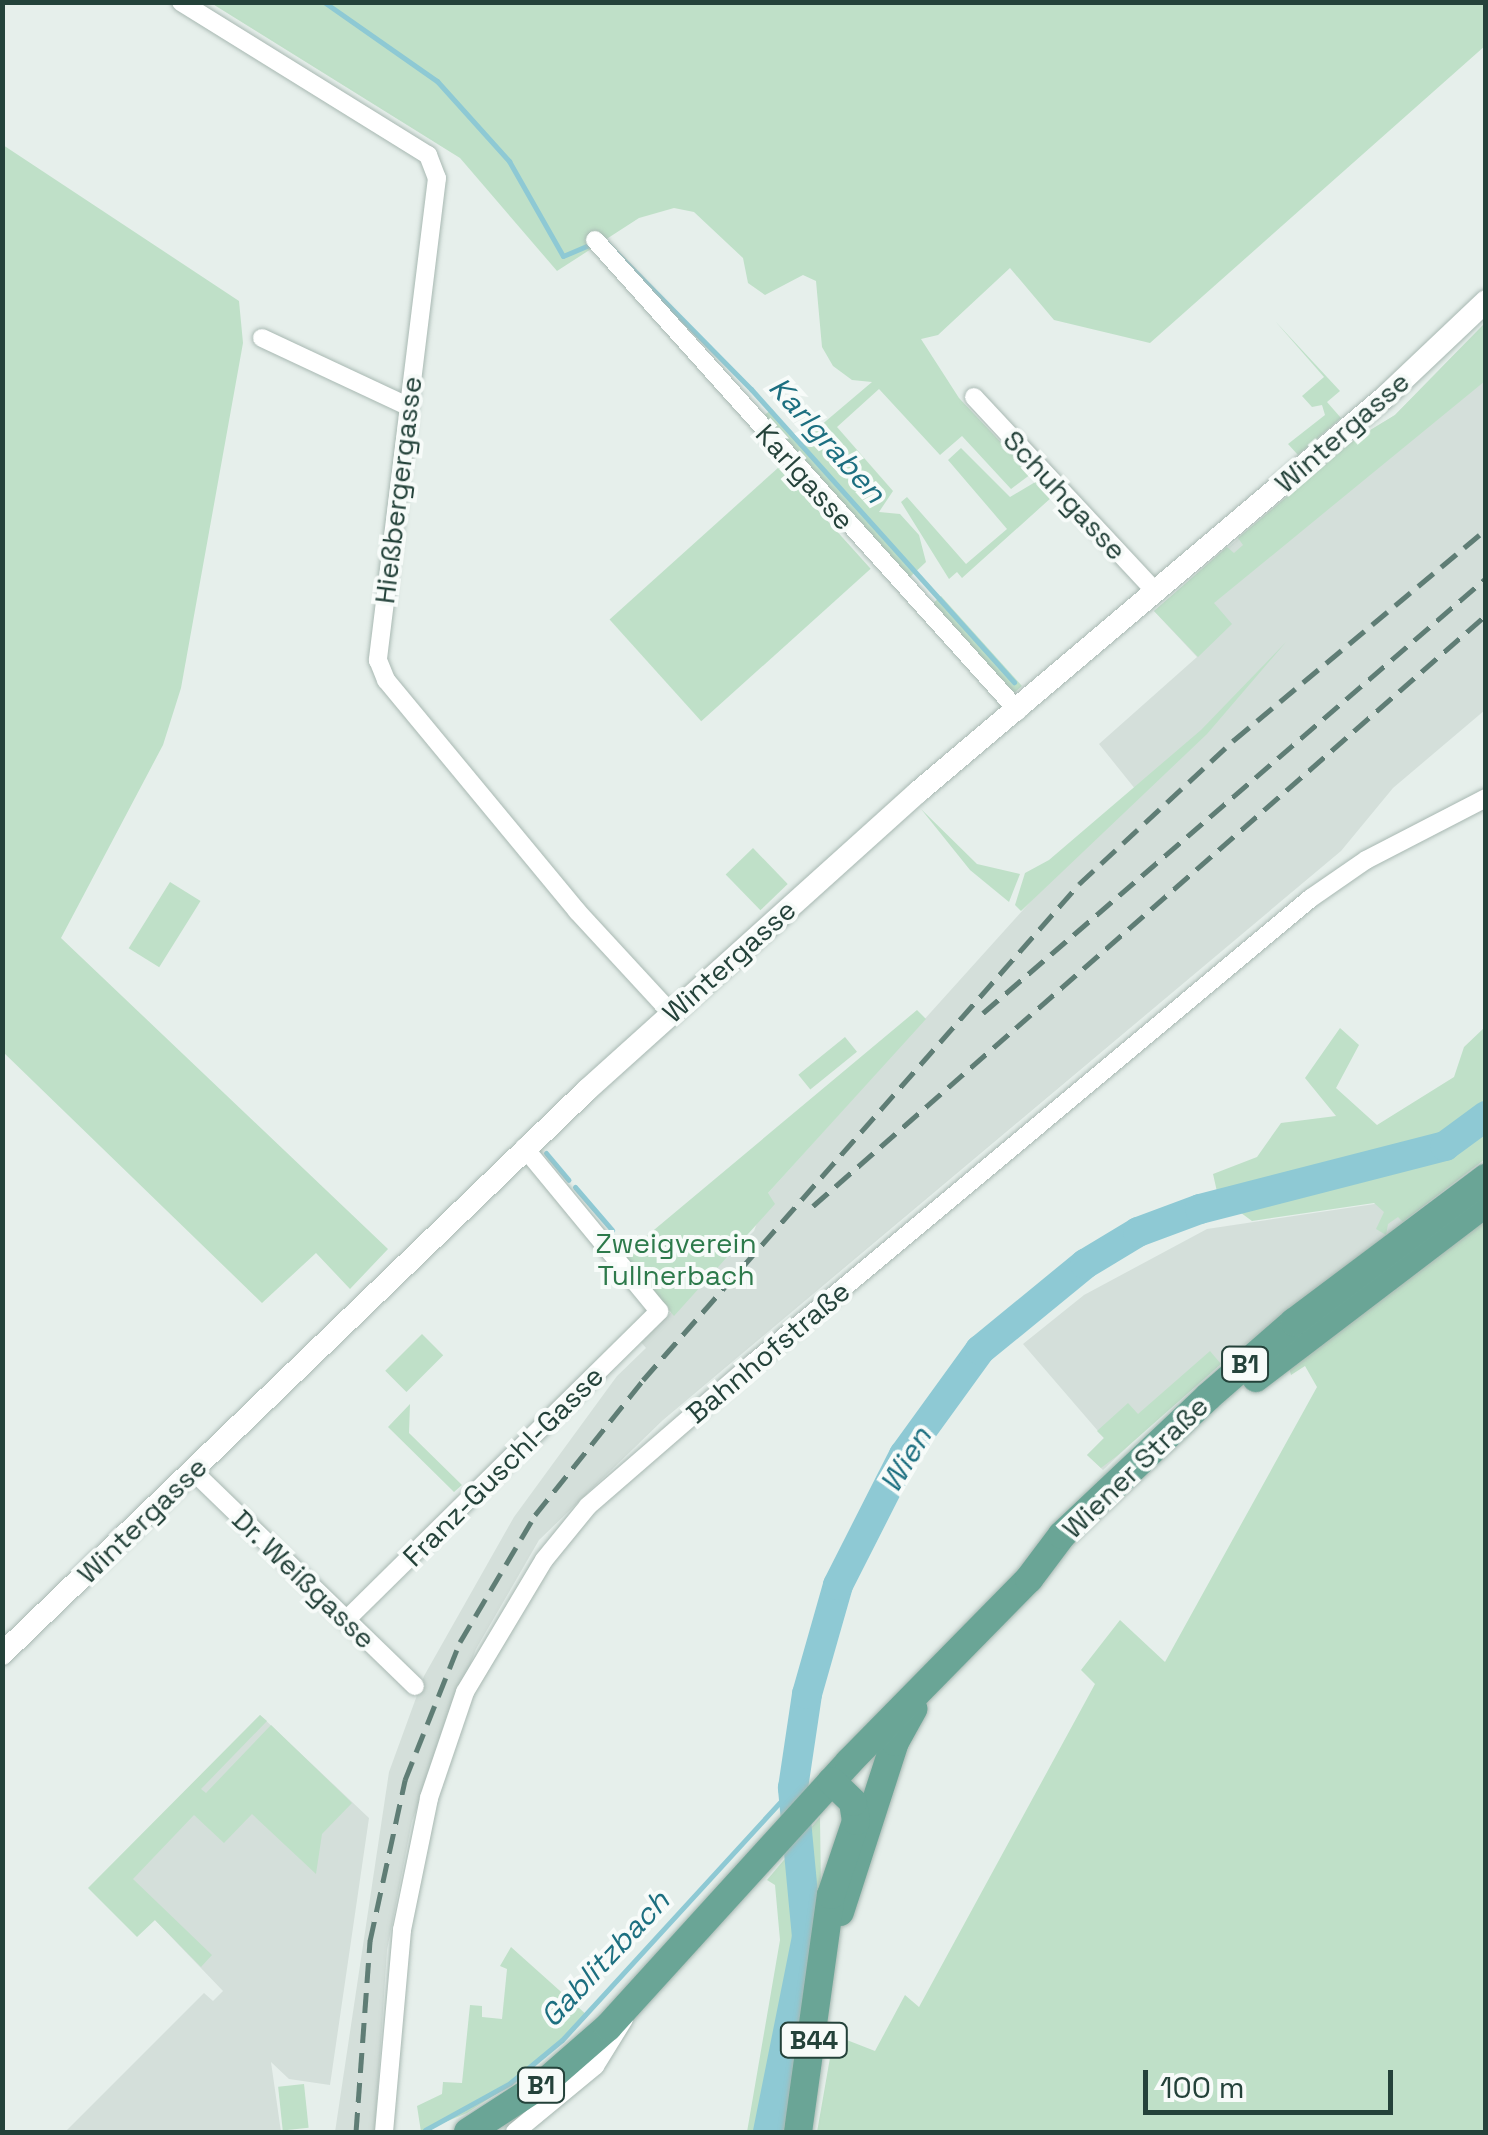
<!DOCTYPE html>
<meta charset="utf-8">
<style>
body{margin:0}
#map{position:relative;width:1488px;height:2135px;overflow:hidden;background:#e6efeb;font-family:"Space Grotesk",sans-serif}
div>[style]{position:absolute}
.built>*{inset:0;background:#d4dfda}
.green>*{inset:0;background:#bfe0c8;transform-origin:0 0}
.stream>*{height:5px;margin:-2.5px;padding:0 2.5px;transform-origin:2.5px;border-radius:2.5px;background:#8ec9d4}
.river>*{height:30px;margin:-15px;padding:0 15px;transform-origin:15px;border-radius:15px;background:#8ec9d4}
.roads{filter:drop-shadow(0 0 2px #a8b8b2) drop-shadow(0 0 2px #a8b8b2)}
.minor>*{height:18px;margin:-9px;padding:0 9px;transform-origin:9px;border-radius:9px;background:#fff}
.tertiary>*{height:22px;margin:-11px;padding:0 11px;transform-origin:11px;border-radius:11px;background:#fff}
.primary>*{height:28px;margin:-14px;padding:0 14px;transform-origin:14px;border-radius:14px;background:#6aa596}
.rail>*{height:5px;margin-top:-2.5px;transform-origin:0;background:repeating-linear-gradient(90deg,#5f7d75 0 20px,transparent 0 30px)}
span{translate:-50% -50%;white-space:nowrap;text-align:center;line-height:1.15;-webkit-text-stroke:8px #f7fbf9;paint-order:stroke}
.shield-label span{padding:2px 8px;background:#f7fbf9;border:2px solid;border-radius:8px;-webkit-text-stroke-width:0}
.shield-label{font-size:25px;color:#24423a;font-weight:700}
.street-label{font-size:28px;color:#24423a}
.park-label{font-size:28px;color:#2d7a4b}
.water-label{font-size:30px;color:#1c6f80;font-style:italic}
.frame{position:absolute;inset:0;border:5px solid #24423a;pointer-events:none}
.scale{position:absolute;left:1143px;top:2070px;width:250px;height:45px;box-sizing:border-box;border:5px solid #24423a;border-top:0;padding-left:12px;font-size:30px;line-height:35px;white-space:nowrap;color:#24423a;-webkit-text-stroke:8px #f7fbf9;paint-order:stroke}
</style>
<div id="map">
<div class="built">
<div style="clip-path:polygon(1485px 323px,1485px 710px,1393px 788px,1341px 851px,663px 1420px,539px 1540px,476px 1649px,412px 1821px,387px 1950px,375px 2132px,335px 2132px,389px 1772px,424px 1676px,514px 1517px,617px 1376px,646px 1348px,641px 1342px,754px 1231px,768px 1193px,1049px 881px,1140px 795px,1099px 744px,1197px 657px,1154px 611px,1354px 440px,1395px 415px)"></div>
<div style="clip-path:polygon(1388px 1202px,1403px 1222px,1188px 1389px,1103px 1470px,1087px 1455px,1104px 1438px,1023px 1344px,1084px 1295px,1207px 1229px)"></div>
<div style="clip-path:polygon(260px 1715px,369px 1818px,330px 2085px,289px 2079px,271px 2062px,281px 2132px,65px 2132px,204px 1993px,213px 2001px,223px 1991px,107px 1870px)"></div>
</div>
<div class="green">
<div style="clip-path:polygon(1485px 2px,1486px 45px,1150px 343px,1054px 320px,1010px 268px,938px 335px,921px 339px,959px 398px,1031px 474px,1011px 489px,962px 436px,940px 455px,879px 389px,837px 427px,893px 491px,879px 512px,900px 514px,919px 535px,926px 562px,909px 578px,762px 417px,772px 409px,800px 443px,872px 382px,852px 380px,833px 366px,822px 347px,816px 281px,803px 275px,765px 295px,748px 283px,743px 258px,694px 212px,674px 208px,639px 218px,557px 271px,460px 158px,211px 3px)"></div>
<div style="clip-path:polygon(3px 145px,239px 301px,243px 343px,181px 688px,163px 745px,61px 938px,388px 1249px,350px 1289px,316px 1253px,262px 1303px,3px 1052px)"></div>
<div style="clip-path:polygon(1275px 321px,1340px 391px,1327px 402px,1341px 418px,1298px 455px,1288px 444px,1325px 415px,1322px 405px,1312px 407px,1302px 396px,1324px 377px)"></div>
<div style="clip-path:polygon(1485px 323px,1485px 381px,1214px 603px,1232px 624px,1198px 657px,1154px 611px,1227px 547px,1234px 553px,1243px 545px,1238px 538px,1354px 440px,1395px 415px)"></div>
<div style="clip-path:polygon(961px 448px,1010px 497px,1037px 481px,1052px 497px,962px 578px,957px 572px,949px 579px,901px 502px,907px 497px,966px 564px,1007px 529px,948px 460px)"></div>
<div style="left:779px;top:467px;width:137px;height:228px;rotate:48deg"></div>
<div style="left:941px;top:596px;width:121px;height:13px;rotate:48deg"></div>
<div style="clip-path:polygon(1286px 642px,1207px 734px,1021px 911px,1015px 905px,1025px 873px,1049px 860px,1201px 730px)"></div>
<div style="clip-path:polygon(921px 809px,977px 864px,1020px 874px,1009px 902px,970px 870px)"></div>
<div style="left:753px;top:848px;width:50px;height:38px;rotate:46deg"></div>
<div style="left:170px;top:882px;width:36px;height:78px;rotate:32deg"></div>
<div style="clip-path:polygon(917px 1010px,926px 1019px,768px 1193px,775px 1204px,674px 1316px,624px 1255px)"></div>
<div style="clip-path:polygon(1485px 1027px,1485px 1159px,1403px 1222px,1398px 1217px,1388px 1224px,1386px 1235px,1376px 1229px,1384px 1212px,1374px 1203px,1252px 1221px,1218px 1196px,1213px 1174px,1257px 1157px,1281px 1123px,1336px 1116px,1305px 1078px,1340px 1028px,1359px 1045px,1336px 1088px,1377px 1125px,1454px 1077px,1464px 1047px)"></div>
<div style="left:845px;top:1037px;width:19px;height:60px;rotate:51deg"></div>
<div style="clip-path:polygon(1485px 1213px,1485px 2132px,817px 2132px,834px 2035px,875px 2051px,905px 1995px,919px 2007px,1095px 1684px,1081px 1670px,1120px 1620px,1165px 1662px,1317px 1387px,1305px 1366px,1291px 1375px,1289px 1368px)"></div>
<div style="left:422px;top:1334px;width:30px;height:52px;rotate:45deg"></div>
<div style="clip-path:polygon(1210px 1351px,1221px 1364px,1118px 1455px,1101px 1468px,1087px 1455px,1104px 1438px,1097px 1431px,1128px 1403px,1138px 1414px)"></div>
<div style="clip-path:polygon(410px 1404px,409px 1433px,462px 1485px,454px 1492px,388px 1427px)"></div>
<div style="clip-path:polygon(260px 1715px,267px 1721px,201px 1789px,206px 1793px,271px 1725px,352px 1803px,322px 1834px,316px 1874px,252px 1814px,224px 1843px,194px 1815px,133px 1879px,212px 1955px,201px 1967px,155px 1920px,137px 1937px,88px 1888px)"></div>
<div style="clip-path:polygon(820px 1817px,821px 1892px,813px 1901px,814px 1938px,783px 2132px,747px 2132px,780px 1940px,775px 1885px,767px 1880px)"></div>
<div style="clip-path:polygon(511px 1947px,588px 2016px,528px 2073px,467px 2113px,421px 2132px,417px 2106px,442px 2094px,443px 2082px,462px 2083px,470px 2005px,482px 2006px,482px 2017px,502px 2019px,507px 1969px,500px 1966px)"></div>
<div style="left:304px;top:2084px;width:44px;height:26px;rotate:84deg"></div>
</div>
<div class="stream">
<div style="left:324px;top:2px;width:138px;rotate:35deg"></div>
<div style="left:437px;top:81px;width:108px;rotate:48deg"></div>
<div style="left:509px;top:161px;width:109px;rotate:60.4deg"></div>
<div style="left:563px;top:256px;width:30px;rotate:-23deg"></div>
<div style="left:603px;top:239px;width:211px;rotate:45.4deg"></div>
<div style="left:751px;top:389px;width:394px;rotate:48.1deg"></div>
<div style="left:546px;top:1153px;width:35px;rotate:50deg"></div>
<div style="left:575px;top:1187px;width:57px;rotate:49.3deg"></div>
<div style="left:619px;top:1238px;width:5px;rotate:53deg"></div>
<div style="left:425px;top:2130px;width:97px;rotate:-28.9deg"></div>
<div style="left:510px;top:2083px;width:67px;rotate:-39.6deg"></div>
<div style="left:562px;top:2040px;width:342px;rotate:-47.5deg"></div>
</div>
<div class="river">
<div style="left:768px;top:2132px;width:199px;rotate:-78.7deg"></div>
<div style="left:807px;top:1937px;width:150px;rotate:-95.4deg"></div>
<div style="left:793px;top:1788px;width:95px;rotate:-81.5deg"></div>
<div style="left:807px;top:1694px;width:113px;rotate:-74.1deg"></div>
<div style="left:838px;top:1585px;width:146px;rotate:-63.1deg"></div>
<div style="left:904px;top:1455px;width:130px;rotate:-54.1deg"></div>
<div style="left:980px;top:1350px;width:136px;rotate:-39.3deg"></div>
<div style="left:1085px;top:1264px;width:62px;rotate:-31.1deg"></div>
<div style="left:1138px;top:1232px;width:66px;rotate:-20.4deg"></div>
<div style="left:1200px;top:1209px;width:253px;rotate:-14.4deg"></div>
<div style="left:1445px;top:1146px;width:51px;rotate:-36.2deg"></div>
</div>
<div class="roads">
<div class="minor">
<div style="left:181px;top:2px;width:291px;rotate:31.8deg"></div>
<div style="left:428px;top:155px;width:25px;rotate:69deg"></div>
<div style="left:437px;top:178px;width:486px;rotate:97deg"></div>
<div style="left:378px;top:660px;width:22px;rotate:68deg"></div>
<div style="left:386px;top:680px;width:300px;rotate:50.4deg"></div>
<div style="left:577px;top:911px;width:139px;rotate:47.3deg"></div>
<div style="left:595px;top:240px;width:633px;rotate:48.07deg"></div>
<div style="left:262px;top:338px;width:160px;rotate:25.1deg"></div>
<div style="left:974px;top:397px;width:267px;rotate:47deg"></div>
<div style="left:193px;top:1471px;width:309px;rotate:44.1deg"></div>
<div style="left:346px;top:1620px;width:440px;rotate:-44.6deg"></div>
<div style="left:659px;top:1311px;width:212px;rotate:-129.5deg"></div>
<div style="left:384px;top:2132px;width:203px;rotate:-84.9deg"></div>
<div style="left:402px;top:1930px;width:135px;rotate:-78.4deg"></div>
<div style="left:429px;top:1798px;width:112px;rotate:-71.2deg"></div>
<div style="left:465px;top:1692px;width:154px;rotate:-59.1deg"></div>
<div style="left:544px;top:1560px;width:70px;rotate:-50.8deg"></div>
<div style="left:588px;top:1506px;width:217px;rotate:-40.9deg"></div>
<div style="left:752px;top:1364px;width:728px;rotate:-39.82deg"></div>
<div style="left:1311px;top:898px;width:67px;rotate:-34.6deg"></div>
<div style="left:1366px;top:860px;width:135px;rotate:-27.3deg"></div>
<div style="left:515px;top:2132px;width:104px;rotate:-39.5deg"></div>
<div style="left:595px;top:2066px;width:55px;rotate:-58.3deg"></div>
</div>
<div class="tertiary">
<div style="left:2px;top:1654px;width:813px;rotate:-43.95deg"></div>
<div style="left:587px;top:1090px;width:445px;rotate:-42deg"></div>
<div style="left:918px;top:792px;width:612px;rotate:-40.23deg"></div>
<div style="left:1385px;top:397px;width:139px;rotate:-43.5deg"></div>
</div>
<div class="primary">
<div style="left:1256px;top:1378px;width:289px;rotate:-37.3deg"></div>
<div style="left:840px;top:1912px;width:179px;rotate:-72.1deg"></div>
<div style="left:895px;top:1742px;width:38px;rotate:-61deg"></div>
<div style="left:468px;top:2132px;width:92px;rotate:-33deg"></div>
<div style="left:545px;top:2082px;width:84px;rotate:-41.1deg"></div>
<div style="left:608px;top:2027px;width:358px;rotate:-47.7deg"></div>
<div style="left:849px;top:1762px;width:257px;rotate:-45.5deg"></div>
<div style="left:1029px;top:1579px;width:55px;rotate:-53.1deg"></div>
<div style="left:1062px;top:1535px;width:202px;rotate:-43.4deg"></div>
<div style="left:1209px;top:1396px;width:113px;rotate:-41deg"></div>
<div style="left:1294px;top:1322px;width:240px;rotate:-36.9deg"></div>
<div style="left:798px;top:2132px;width:239px;rotate:-82.1deg"></div>
<div style="left:831px;top:1895px;width:78px;rotate:-71.3deg"></div>
<div style="left:856px;top:1821px;width:19px;rotate:-99deg"></div>
<div style="left:853px;top:1802px;width:30px;rotate:-136deg"></div>
</div>
</div>
<div class="rail">
<div style="left:983px;top:1013px;width:665px;rotate:-40.85deg"></div>
<div style="left:813px;top:1206px;width:896px;rotate:-41.29deg"></div>
<div style="left:356px;top:2132px;width:192px;rotate:-85.8deg"></div>
<div style="left:370px;top:1941px;width:165px;rotate:-77.7deg"></div>
<div style="left:405px;top:1780px;width:149px;rotate:-68.3deg"></div>
<div style="left:460px;top:1642px;width:147px;rotate:-59.4deg"></div>
<div style="left:535px;top:1515px;width:173px;rotate:-51.3deg"></div>
<div style="left:643px;top:1380px;width:660px;rotate:-48.68deg"></div>
<div style="left:1079px;top:884px;width:212px;rotate:-42.9deg"></div>
<div style="left:1234px;top:740px;width:329px;rotate:-39.9deg"></div>
</div>
<div class="shield-label">
<span style="left:1245px;top:1364px">B1</span>
<span style="left:814px;top:2040px">B44</span>
<span style="left:541px;top:2085px">B1</span>
</div>
<div class="street-label">
<span style="left:1342px;top:432px;rotate:-41deg">Wintergasse</span>
<span style="left:805px;top:477px;rotate:48deg">Karlgasse</span>
<span style="left:398px;top:490px;rotate:-83deg">Hießbergergasse</span>
<span style="left:1065px;top:495px;rotate:47deg">Schuhgasse</span>
<span style="left:729px;top:961px;rotate:-42deg">Wintergasse</span>
<span style="left:768px;top:1352px;rotate:-40deg">Bahnhofstraße</span>
<span style="left:503px;top:1466px;rotate:-45deg">Franz-Guschl-Gasse</span>
<span style="left:1135px;top:1467px;rotate:-44deg">Wiener Straße</span>
<span style="left:142px;top:1520px;rotate:-44deg">Wintergasse</span>
<span style="left:304px;top:1579px;rotate:44deg">Dr. Weißgasse</span>
</div>
<div class="park-label">
<span style="left:676px;top:1259px">Zweigverein<br>Tullnerbach</span>
</div>
<div class="water-label">
<span style="left:827px;top:440px;rotate:48deg">Karlgraben</span>
<span style="left:906px;top:1460px;rotate:-59deg">Wien</span>
<span style="left:605px;top:1959px;rotate:-47deg">Gablitzbach</span>
</div>
<div class="frame"></div>
<div class="scale">100 m</div>
</div>
